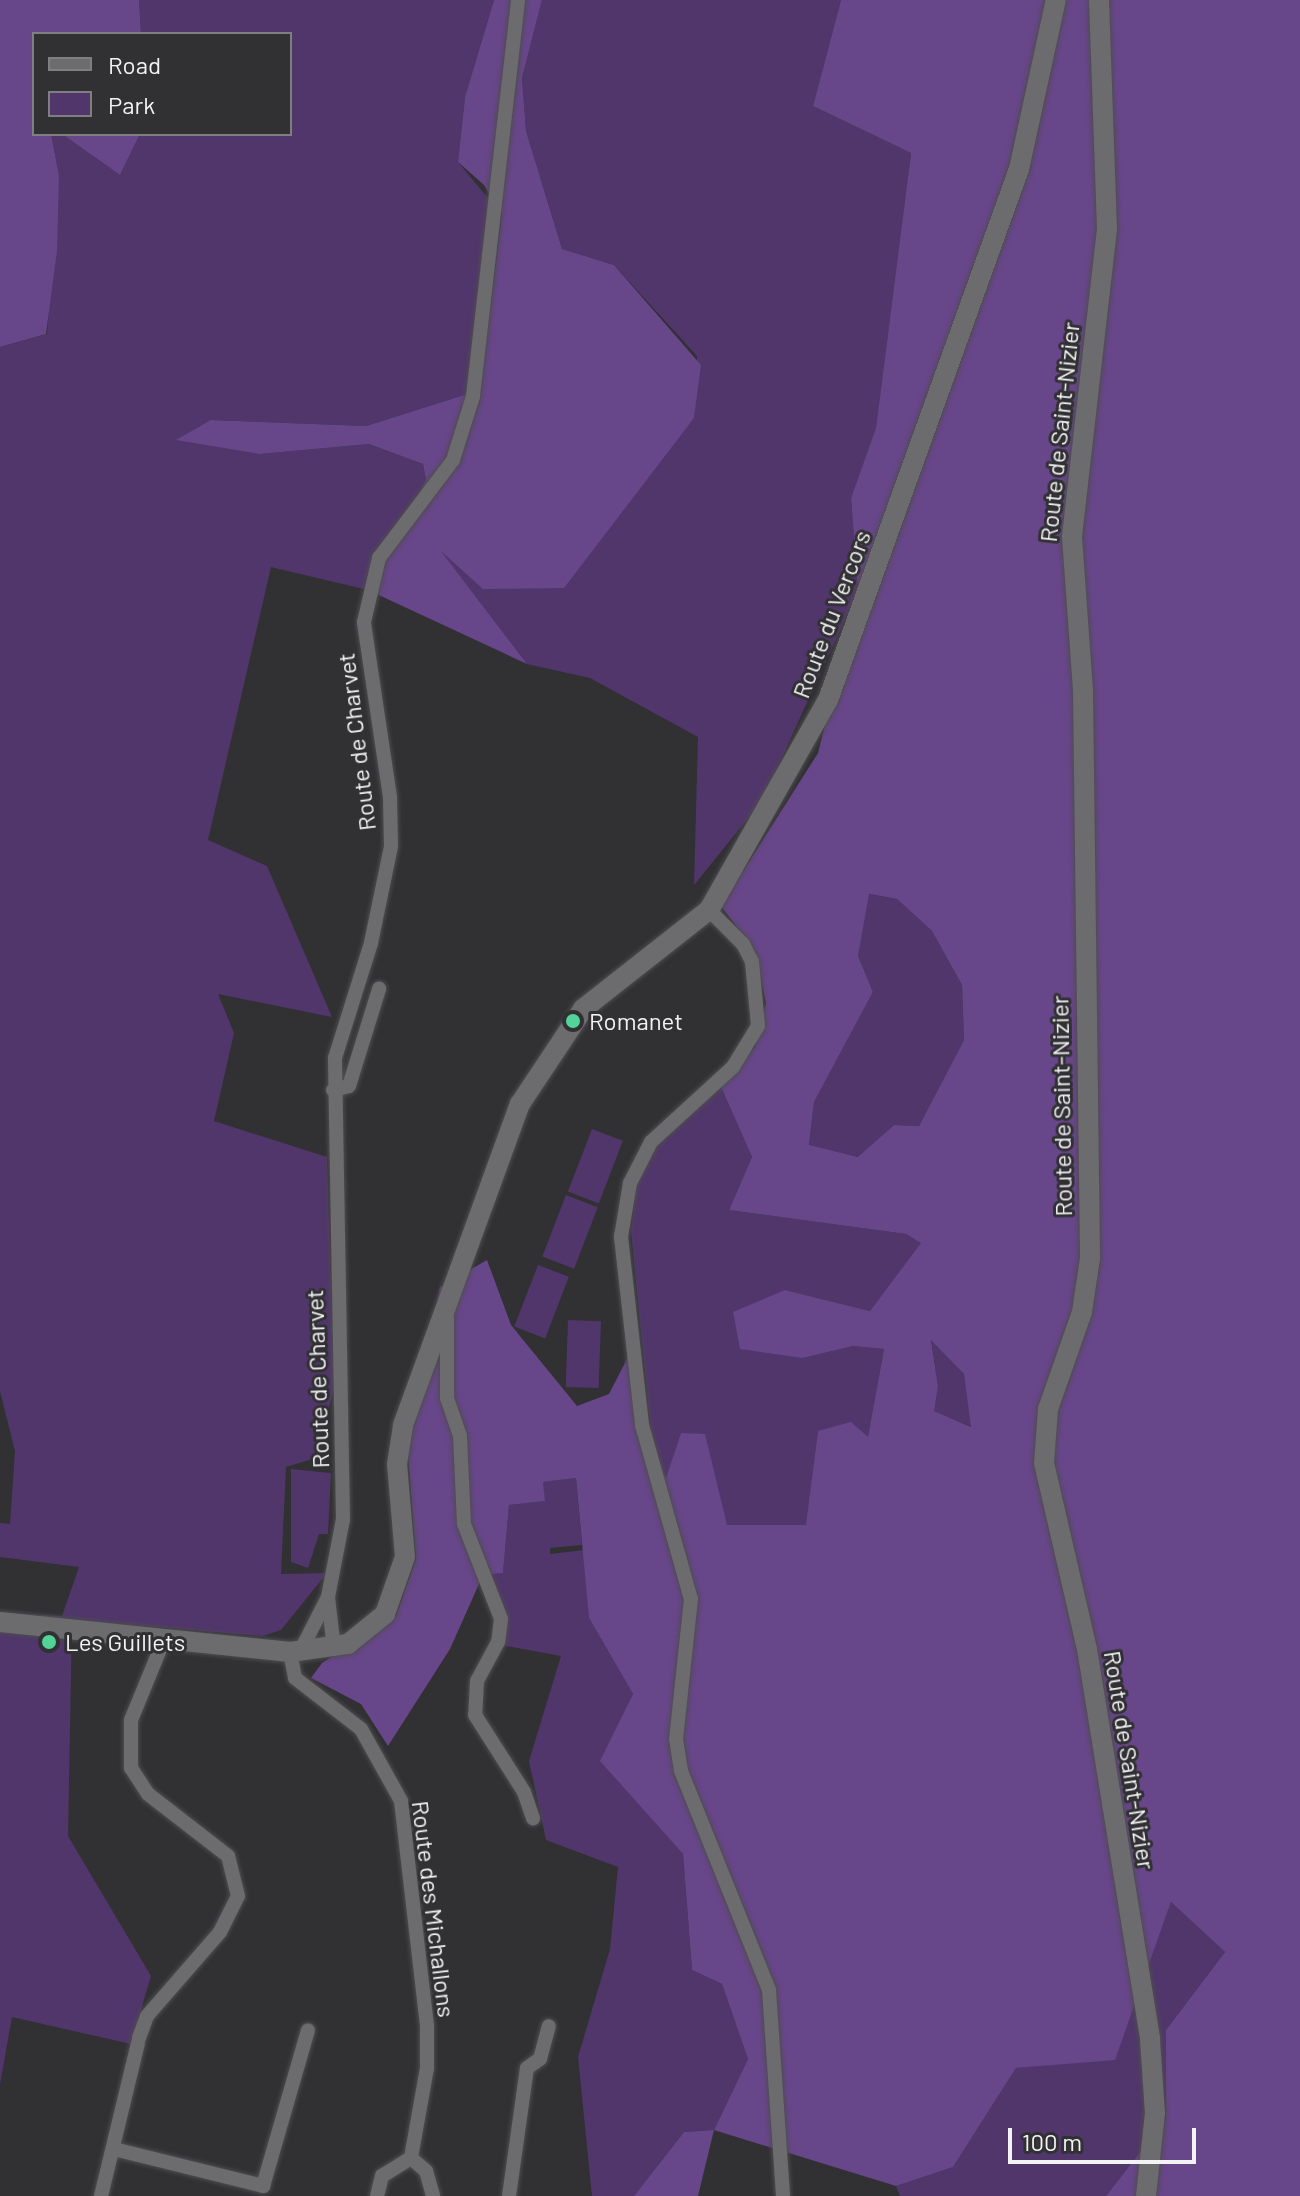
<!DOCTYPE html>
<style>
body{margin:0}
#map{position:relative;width:1300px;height:2196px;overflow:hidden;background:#313033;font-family:Barlow,sans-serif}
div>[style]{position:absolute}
.green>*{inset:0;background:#51366c;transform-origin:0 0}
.forest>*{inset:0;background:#68468a}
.roads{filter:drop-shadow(0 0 2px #4d4d4f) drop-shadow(0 0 2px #4d4d4f)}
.minor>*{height:14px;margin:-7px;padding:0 7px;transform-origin:7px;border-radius:7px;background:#6c6b6e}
.secondary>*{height:20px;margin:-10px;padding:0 10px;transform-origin:10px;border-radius:10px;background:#6c6b6e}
.dots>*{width:22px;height:22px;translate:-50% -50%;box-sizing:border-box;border:4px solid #313033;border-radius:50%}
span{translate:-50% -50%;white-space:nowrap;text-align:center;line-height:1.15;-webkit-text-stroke:6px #313033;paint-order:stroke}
.street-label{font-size:24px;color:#f3f3f5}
.poi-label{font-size:24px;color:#f3f3f5}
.left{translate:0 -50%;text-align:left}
.legend{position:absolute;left:32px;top:32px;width:260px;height:104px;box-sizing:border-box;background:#313033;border:2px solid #7f7e81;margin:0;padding:10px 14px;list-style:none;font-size:24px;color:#f3f3f5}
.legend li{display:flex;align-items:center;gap:16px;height:40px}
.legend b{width:40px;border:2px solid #7f7e81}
.scale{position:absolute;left:1008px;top:2128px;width:188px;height:36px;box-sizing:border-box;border:4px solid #f3f3f5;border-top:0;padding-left:10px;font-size:24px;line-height:28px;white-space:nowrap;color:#f3f3f5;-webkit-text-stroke:6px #313033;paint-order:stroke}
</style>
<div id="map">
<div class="green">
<div style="clip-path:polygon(139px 0,494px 0,465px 97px,458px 162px,502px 215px,480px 390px,366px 426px,212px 420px,260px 454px,369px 444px,423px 464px,426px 480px,368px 590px,271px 567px,208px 840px,267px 866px,332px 1017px,218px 994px,234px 1033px,214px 1121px,327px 1157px,334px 1388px,316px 1458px,286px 1467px,281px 1574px,327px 1573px,281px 1630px,263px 1636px,72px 1620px,68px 1836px,151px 1976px,131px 2044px,12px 2017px,0 2084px,0 1613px,62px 1616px,79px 1567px,0 1557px,0 1523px,10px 1524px,15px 1451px,0 1391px,0 347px,47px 334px,59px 175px,51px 134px,62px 134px,120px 175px,140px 134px,290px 134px,290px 34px,141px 34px)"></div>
<div style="clip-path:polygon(542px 0,841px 0,813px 106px,911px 153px,876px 429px,851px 498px,858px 591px,762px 801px,694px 885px,698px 737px,590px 678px,527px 664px,437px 546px,645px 475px,694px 418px,697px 356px,614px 265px,562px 249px,526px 131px,522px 78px)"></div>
<div style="clip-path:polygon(868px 894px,897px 899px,932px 931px,962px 985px,964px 1040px,919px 1126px,894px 1125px,859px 1157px,809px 1146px,814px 1102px,873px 992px,858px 956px)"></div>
<div style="clip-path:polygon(721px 1087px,752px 1157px,729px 1210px,906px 1234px,922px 1243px,870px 1311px,785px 1290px,803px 1358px,853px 1346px,884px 1349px,868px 1438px,818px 1431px,807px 1525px,727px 1525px,681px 1433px,666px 1479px,653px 1452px,631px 1231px,637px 1182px,659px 1144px)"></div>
<div style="left:592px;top:1129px;width:33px;height:67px;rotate:21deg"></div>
<div style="left:566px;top:1195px;width:34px;height:66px;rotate:21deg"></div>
<div style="left:538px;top:1265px;width:33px;height:66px;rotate:21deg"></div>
<div style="left:568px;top:1320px;width:33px;height:67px;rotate:2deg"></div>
<div style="clip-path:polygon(931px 1338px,964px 1374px,972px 1427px,933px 1411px,938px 1386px)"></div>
<div style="clip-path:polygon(291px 1469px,331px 1473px,328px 1534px,319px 1534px,308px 1568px,291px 1562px)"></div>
<div style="clip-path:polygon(576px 1478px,582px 1545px,550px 1548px,550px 1554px,584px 1550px,589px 1618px,633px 1694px,601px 1761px,683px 1854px,692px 1970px,722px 1984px,748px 2059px,714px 2130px,684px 2132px,634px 2196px,592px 2196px,578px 2057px,610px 1949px,618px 1867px,546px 1840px,529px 1761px,561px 1656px,506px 1646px,483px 1575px,503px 1573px,509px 1505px,544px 1501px,543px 1482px)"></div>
<div style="clip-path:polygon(1171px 1902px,1225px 1952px,1166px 2030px,1166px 2119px,1106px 2196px,900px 2196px,896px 2186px,953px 2167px,1016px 2068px,1115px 2059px)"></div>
</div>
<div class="forest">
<div style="clip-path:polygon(0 0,139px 0,141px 34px,34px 34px,34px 134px,51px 134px,59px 175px,57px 251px,46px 334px,0 347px)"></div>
<div style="clip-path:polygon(494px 0,542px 0,522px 78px,526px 131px,562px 249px,614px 265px,701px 365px,694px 418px,564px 588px,483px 589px,441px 551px,527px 664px,368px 590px,426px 480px,423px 464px,369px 444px,260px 454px,176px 440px,211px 420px,366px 426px,480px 390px,502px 215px,484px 185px,458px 162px,465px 97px)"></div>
<div style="clip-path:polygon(evenodd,841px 0,1300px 0,1300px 2196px,1106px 2196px,1166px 2119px,1166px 2030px,1225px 1952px,1171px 1902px,1115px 2060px,1016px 2068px,953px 2167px,896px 2186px,714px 2130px,698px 2196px,634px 2196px,684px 2132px,714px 2130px,748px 2059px,722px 1984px,692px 1970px,683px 1854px,600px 1761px,633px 1694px,589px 1618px,576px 1478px,543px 1482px,545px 1501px,509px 1505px,503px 1573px,483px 1575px,450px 1649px,388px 1746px,361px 1704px,311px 1678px,322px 1663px,396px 1616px,416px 1559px,408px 1454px,440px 1287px,487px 1260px,511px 1325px,577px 1406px,609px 1394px,628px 1357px,635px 1415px,666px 1478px,681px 1433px,705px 1434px,727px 1525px,806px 1525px,818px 1431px,851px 1422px,868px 1437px,884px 1349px,853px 1346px,803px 1358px,740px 1349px,733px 1312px,785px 1290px,870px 1311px,921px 1243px,906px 1234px,729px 1210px,752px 1157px,721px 1087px,755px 1047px,766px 1003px,755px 951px,721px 906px,818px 753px,858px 591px,851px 498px,876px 428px,911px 153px,813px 106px,841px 0,869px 894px,897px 899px,932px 931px,962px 985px,964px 1040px,919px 1126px,894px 1125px,858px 1157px,809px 1145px,814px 1102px,873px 992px,858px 956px,869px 894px,841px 0,931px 1340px,964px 1374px,971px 1427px,934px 1411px,938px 1386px,931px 1340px)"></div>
<div style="clip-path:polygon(62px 134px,140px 134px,120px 175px)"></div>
</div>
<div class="roads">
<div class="minor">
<div style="left:709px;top:910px;width:48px;rotate:45deg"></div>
<div style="left:743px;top:944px;width:20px;rotate:63deg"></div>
<div style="left:752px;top:962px;width:64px;rotate:84.6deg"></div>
<div style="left:758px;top:1026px;width:48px;rotate:121.4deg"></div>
<div style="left:733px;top:1067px;width:111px;rotate:137.6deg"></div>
<div style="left:651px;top:1142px;width:46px;rotate:117.1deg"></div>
<div style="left:630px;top:1183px;width:55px;rotate:99.5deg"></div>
<div style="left:621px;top:1237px;width:189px;rotate:83.6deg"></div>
<div style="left:642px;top:1425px;width:181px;rotate:74.3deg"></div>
<div style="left:691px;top:1599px;width:141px;rotate:96.1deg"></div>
<div style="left:676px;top:1739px;width:32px;rotate:81deg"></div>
<div style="left:681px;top:1771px;width:236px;rotate:68.1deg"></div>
<div style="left:769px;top:1990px;width:206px;rotate:86.1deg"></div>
<div style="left:333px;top:1090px;width:16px;rotate:-14deg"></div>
<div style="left:349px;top:1086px;width:102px;rotate:-72.8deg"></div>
<div style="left:447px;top:1318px;width:80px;rotate:90deg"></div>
<div style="left:447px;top:1398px;width:40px;rotate:71.1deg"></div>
<div style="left:460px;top:1436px;width:88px;rotate:87.4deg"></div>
<div style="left:464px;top:1524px;width:102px;rotate:68.7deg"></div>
<div style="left:501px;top:1619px;width:23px;rotate:97deg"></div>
<div style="left:498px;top:1642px;width:44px;rotate:118.3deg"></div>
<div style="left:477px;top:1681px;width:34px;rotate:93deg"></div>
<div style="left:475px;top:1715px;width:91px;rotate:57.5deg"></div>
<div style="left:524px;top:1792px;width:28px;rotate:71deg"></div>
<div style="left:334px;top:1649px;width:52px;rotate:-96.6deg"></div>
<div style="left:328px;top:1597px;width:79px;rotate:-79.1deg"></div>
<div style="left:343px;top:1519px;width:461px;rotate:-91deg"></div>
<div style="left:335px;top:1058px;width:121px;rotate:-72.6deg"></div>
<div style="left:371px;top:943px;width:99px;rotate:-78.3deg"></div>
<div style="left:391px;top:846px;width:49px;rotate:-91.2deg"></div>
<div style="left:390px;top:797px;width:177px;rotate:-98.5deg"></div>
<div style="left:364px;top:622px;width:66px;rotate:-76.8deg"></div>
<div style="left:379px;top:558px;width:123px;rotate:-52.9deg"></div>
<div style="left:453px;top:460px;width:67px;rotate:-72.6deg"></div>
<div style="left:473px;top:396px;width:399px;rotate:-83.5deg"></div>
<div style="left:290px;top:1652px;width:26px;rotate:79deg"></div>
<div style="left:295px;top:1678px;width:83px;rotate:37.7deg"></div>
<div style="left:361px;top:1729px;width:82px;rotate:60.9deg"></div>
<div style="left:401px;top:1801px;width:227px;rotate:83.4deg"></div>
<div style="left:427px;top:2027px;width:41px;rotate:90deg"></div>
<div style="left:427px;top:2068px;width:91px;rotate:100.1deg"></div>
<div style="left:300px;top:1652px;width:62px;rotate:-63deg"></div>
<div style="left:139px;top:2038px;width:23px;rotate:-70deg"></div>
<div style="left:147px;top:2016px;width:111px;rotate:-49deg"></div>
<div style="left:220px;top:1932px;width:40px;rotate:-63.4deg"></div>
<div style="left:238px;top:1896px;width:41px;rotate:-104deg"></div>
<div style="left:228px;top:1856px;width:101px;rotate:-142.2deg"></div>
<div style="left:148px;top:1794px;width:31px;rotate:-123deg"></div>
<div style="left:131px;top:1768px;width:48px;rotate:-90deg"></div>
<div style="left:131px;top:1720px;width:84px;rotate:-67.7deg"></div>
<div style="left:114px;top:2149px;width:154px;rotate:13.9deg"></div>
<div style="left:263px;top:2186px;width:162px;rotate:-73.9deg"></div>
<div style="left:411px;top:2158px;width:20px;rotate:41deg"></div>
<div style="left:426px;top:2171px;width:26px;rotate:74deg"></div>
<div style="left:101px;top:2196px;width:157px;rotate:-76.4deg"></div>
<div style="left:377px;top:2196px;width:21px;rotate:-76deg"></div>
<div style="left:382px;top:2176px;width:34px;rotate:-32deg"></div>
<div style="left:509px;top:2196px;width:129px;rotate:-82deg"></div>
<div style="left:527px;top:2068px;width:16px;rotate:-35deg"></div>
<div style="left:540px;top:2059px;width:34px;rotate:-75deg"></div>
</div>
<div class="secondary">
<div style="left:1099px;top:0;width:229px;rotate:88deg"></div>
<div style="left:1107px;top:229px;width:310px;rotate:96.5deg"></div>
<div style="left:1072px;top:537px;width:154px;rotate:85.9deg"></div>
<div style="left:1083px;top:691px;width:567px;rotate:89.29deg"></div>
<div style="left:1090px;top:1258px;width:55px;rotate:98.4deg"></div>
<div style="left:1082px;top:1312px;width:103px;rotate:109.3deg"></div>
<div style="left:1048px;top:1409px;width:54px;rotate:94.2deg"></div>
<div style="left:1044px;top:1463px;width:191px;rotate:77deg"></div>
<div style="left:1087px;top:1649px;width:396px;rotate:80.8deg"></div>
<div style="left:1150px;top:2040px;width:73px;rotate:86.1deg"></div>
<div style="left:1155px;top:2113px;width:83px;rotate:96.2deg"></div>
<div style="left:0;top:1622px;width:292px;rotate:5.9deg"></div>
<div style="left:290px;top:1652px;width:59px;rotate:-7.9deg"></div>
<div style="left:348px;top:1644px;width:48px;rotate:-39deg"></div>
<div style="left:385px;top:1614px;width:60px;rotate:-70.7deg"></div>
<div style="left:405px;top:1557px;width:93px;rotate:-94.9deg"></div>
<div style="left:397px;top:1464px;width:39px;rotate:-81deg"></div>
<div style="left:403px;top:1425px;width:342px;rotate:-70deg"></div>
<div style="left:520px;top:1104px;width:114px;rotate:-56.4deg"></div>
<div style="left:583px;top:1009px;width:160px;rotate:-38.2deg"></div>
<div style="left:709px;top:910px;width:241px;rotate:-60.5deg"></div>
<div style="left:828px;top:700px;width:564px;rotate:-70.22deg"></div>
<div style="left:1019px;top:169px;width:173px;rotate:-77.7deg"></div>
</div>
</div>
<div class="dots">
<div style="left:573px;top:1021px;background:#52d397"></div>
<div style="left:49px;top:1642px;background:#52d397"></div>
</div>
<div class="street-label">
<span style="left:1059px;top:432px;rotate:-84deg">Route de Saint-Nizier</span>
<span style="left:831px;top:614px;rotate:-69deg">Route du Vercors</span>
<span style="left:356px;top:742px;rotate:-97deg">Route de Charvet</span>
<span style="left:1061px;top:1106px;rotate:-91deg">Route de Saint-Nizier</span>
<span style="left:317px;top:1379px;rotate:-92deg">Route de Charvet</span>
<span style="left:1130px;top:1760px;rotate:81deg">Route de Saint-Nizier</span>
<span style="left:434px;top:1909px;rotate:83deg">Route des Michallons</span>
</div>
<div class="poi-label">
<span class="left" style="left:589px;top:1021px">Romanet</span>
<span class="left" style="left:65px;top:1642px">Les Guillets</span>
</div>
<ul class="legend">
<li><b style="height:10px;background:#6c6b6e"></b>Road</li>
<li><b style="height:22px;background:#51366c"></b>Park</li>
</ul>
<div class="scale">100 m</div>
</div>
